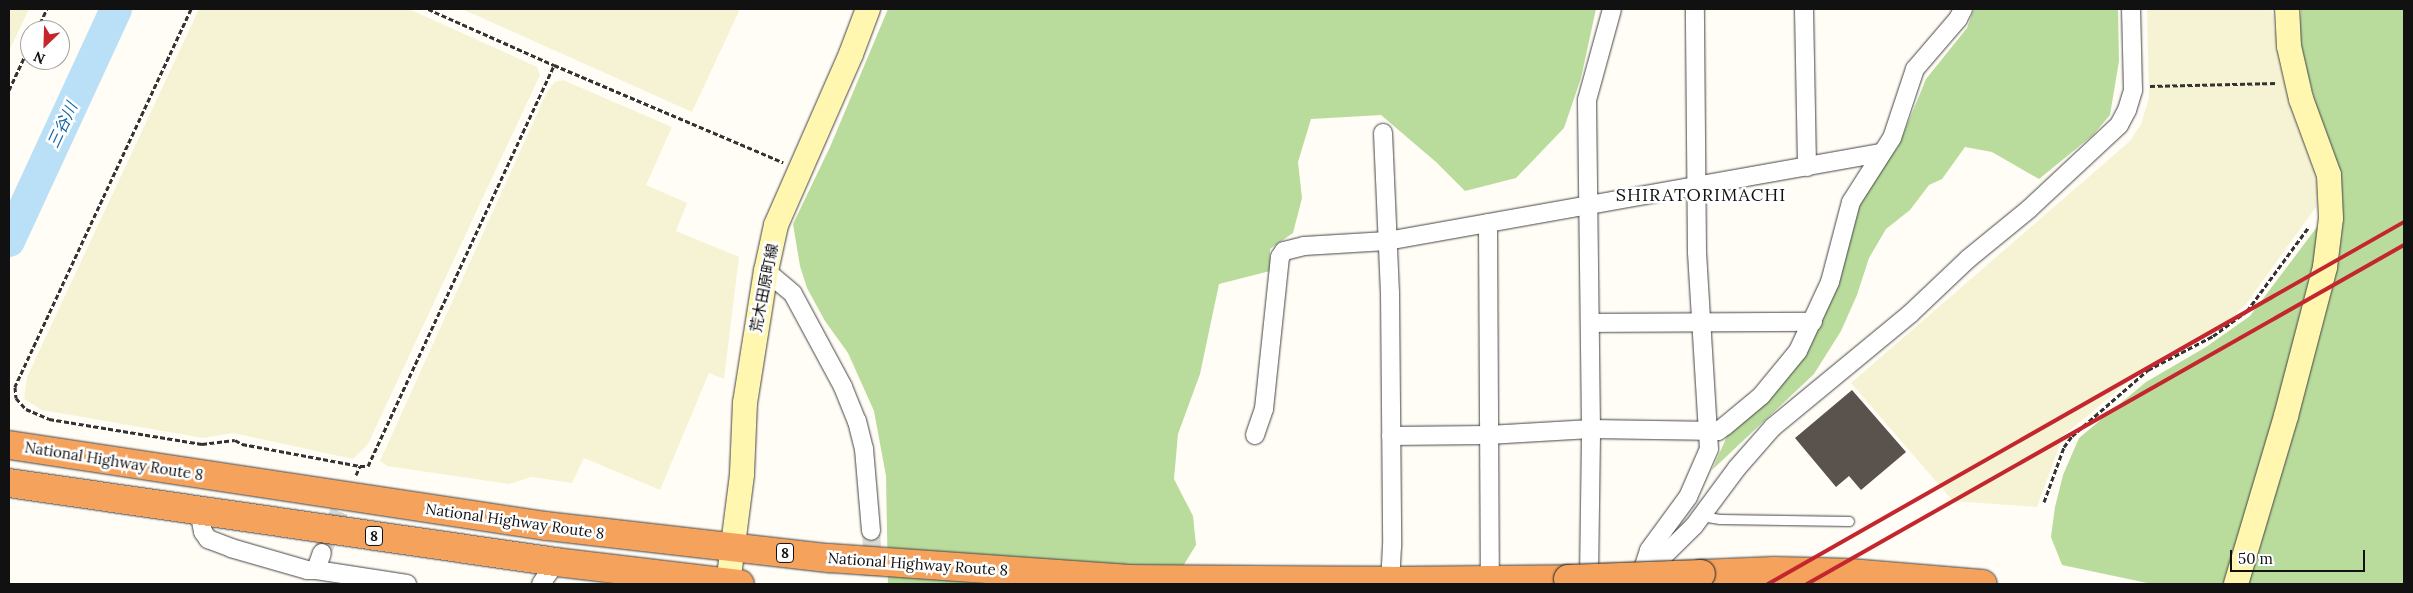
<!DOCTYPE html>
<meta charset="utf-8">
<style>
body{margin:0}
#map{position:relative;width:2413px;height:593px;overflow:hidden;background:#fffdf5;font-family:Lora,"Noto Sans JP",serif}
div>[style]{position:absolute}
.farmland>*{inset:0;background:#f6f3d4}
.forest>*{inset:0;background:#b9dc9c}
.river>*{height:32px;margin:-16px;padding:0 16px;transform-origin:16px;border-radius:16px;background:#b9e0f7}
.building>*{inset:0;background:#5a524d}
.street-tunnel>*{height:18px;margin-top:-9px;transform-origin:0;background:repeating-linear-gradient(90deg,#dbdad3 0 18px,transparent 0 27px)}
.path>*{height:3px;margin-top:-1.5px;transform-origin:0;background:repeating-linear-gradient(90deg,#333 0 5px,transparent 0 7.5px)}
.roads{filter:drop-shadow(0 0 1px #444) drop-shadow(0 0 1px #444)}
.lane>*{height:9px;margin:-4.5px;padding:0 4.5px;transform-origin:4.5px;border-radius:4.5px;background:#fff}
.street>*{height:18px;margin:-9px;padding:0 9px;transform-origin:9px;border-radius:9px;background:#fff}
.secondary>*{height:24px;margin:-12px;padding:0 12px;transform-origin:12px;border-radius:12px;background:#fff6b0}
.highway>*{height:28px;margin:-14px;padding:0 14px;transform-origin:14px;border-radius:14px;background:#f5a25d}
.rail>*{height:4px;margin:-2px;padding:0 2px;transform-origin:2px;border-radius:2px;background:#c4262e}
.bridges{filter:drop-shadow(0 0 1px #222) drop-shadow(0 0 1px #222)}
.highway-bridge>*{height:28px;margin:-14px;padding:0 14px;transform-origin:14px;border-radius:14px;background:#f5a25d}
span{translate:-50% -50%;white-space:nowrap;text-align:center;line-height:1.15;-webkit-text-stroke:5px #fff;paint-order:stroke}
.shield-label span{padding:1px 4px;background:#fff;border:1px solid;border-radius:4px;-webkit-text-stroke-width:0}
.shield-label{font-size:14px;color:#111;font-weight:700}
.street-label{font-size:15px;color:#111}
.water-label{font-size:16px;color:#1768a6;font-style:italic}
.quarter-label{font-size:18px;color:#111;letter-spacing:1px}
.frame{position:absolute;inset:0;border:10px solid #111;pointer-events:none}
.north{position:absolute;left:20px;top:20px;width:50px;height:50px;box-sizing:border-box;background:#fff;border:1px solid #a0a0a0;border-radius:50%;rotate:204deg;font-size:14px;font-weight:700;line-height:20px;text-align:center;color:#111}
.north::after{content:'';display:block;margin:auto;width:18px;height:22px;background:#c4262e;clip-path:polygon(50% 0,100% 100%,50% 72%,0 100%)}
.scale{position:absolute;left:2230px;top:550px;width:135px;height:22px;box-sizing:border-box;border:2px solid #111;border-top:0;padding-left:6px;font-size:15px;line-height:18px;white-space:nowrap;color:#111;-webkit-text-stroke:4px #fff;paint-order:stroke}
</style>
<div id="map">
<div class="farmland">
<div style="clip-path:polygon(9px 9px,29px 9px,9px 51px)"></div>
<div style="clip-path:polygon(199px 9px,409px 9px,537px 67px,540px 75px,368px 444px,353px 459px,233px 433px,203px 438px,42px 410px,24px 399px,27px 377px)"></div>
<div style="clip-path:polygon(462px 9px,740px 9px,692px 112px)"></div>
<div style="clip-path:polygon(2147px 9px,2271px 9px,2284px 73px,2316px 174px,2319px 196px,2316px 207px,2246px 304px,2234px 316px,2212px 332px,2170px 352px,2142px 370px,2063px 436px,2037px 507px,1953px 501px,1851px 383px,2130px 141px,2141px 124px,2149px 98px)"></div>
<div style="clip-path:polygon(563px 80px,672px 127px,646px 185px,687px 203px,676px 231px,739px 257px,724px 379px,709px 373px,660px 490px,584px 458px,572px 483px,532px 477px,509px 484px,387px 466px,380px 461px,547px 92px,555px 82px)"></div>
</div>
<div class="forest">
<div style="clip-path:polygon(888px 9px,1596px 9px,1581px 78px,1564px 128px,1516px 178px,1465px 191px,1436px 162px,1381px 115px,1311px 119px,1298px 162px,1302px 198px,1293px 233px,1270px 249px,1270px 271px,1219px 284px,1200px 374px,1178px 434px,1174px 479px,1193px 516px,1196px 545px,1172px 584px,888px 584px,886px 476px,874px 411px,848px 353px,825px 321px,807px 288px,800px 266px,793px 224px,830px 147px)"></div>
<div style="clip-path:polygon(1974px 9px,2118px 9px,2119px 61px,2110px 115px,2093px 135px,2039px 179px,1992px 152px,1965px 147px,1942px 179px,1929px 185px,1910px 210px,1886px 229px,1869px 258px,1857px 295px,1841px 331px,1814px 374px,1712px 470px,1728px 434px,1789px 374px,1858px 206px,1872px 180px,1898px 147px,1926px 79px,1967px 28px)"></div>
<div style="clip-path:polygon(2301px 9px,2404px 9px,2404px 584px,2152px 584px,2062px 565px,2051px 537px,2055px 507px,2063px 475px,2079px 438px,2146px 382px,2206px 347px,2250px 316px,2326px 215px,2320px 119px,2299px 43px)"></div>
</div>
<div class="river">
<div style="left:9px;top:241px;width:255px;rotate:-65.2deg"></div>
</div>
<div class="building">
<div style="clip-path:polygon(1852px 390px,1906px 452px,1861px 490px,1849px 476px,1836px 487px,1795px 438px)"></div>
</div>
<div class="street-tunnel">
<div style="left:871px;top:531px;width:53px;rotate:86.8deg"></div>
<div style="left:322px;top:553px;width:81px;rotate:-67.5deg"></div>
</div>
<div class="path">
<div style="left:191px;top:9px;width:417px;rotate:115deg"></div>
<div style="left:15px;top:387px;width:11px;rotate:85deg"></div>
<div style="left:16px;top:398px;width:15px;rotate:48deg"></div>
<div style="left:26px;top:409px;width:25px;rotate:23deg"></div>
<div style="left:49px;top:419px;width:155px;rotate:9.3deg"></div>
<div style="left:202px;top:444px;width:33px;rotate:-7deg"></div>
<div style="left:235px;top:440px;width:8px;rotate:30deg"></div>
<div style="left:242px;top:444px;width:120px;rotate:10.6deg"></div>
<div style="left:428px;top:9px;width:138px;rotate:24deg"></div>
<div style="left:554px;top:65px;width:249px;rotate:23deg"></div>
<div style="left:37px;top:30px;width:23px;rotate:-65deg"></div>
<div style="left:2150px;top:86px;width:127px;rotate:-1.4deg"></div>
<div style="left:9px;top:90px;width:50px;rotate:-65deg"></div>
<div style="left:356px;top:475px;width:10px;rotate:-66deg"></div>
<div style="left:360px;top:466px;width:8px"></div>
<div style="left:368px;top:466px;width:442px;rotate:-65.1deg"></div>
<div style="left:2044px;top:502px;width:59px;rotate:-70deg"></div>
<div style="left:2064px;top:447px;width:14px;rotate:-54deg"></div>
<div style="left:2072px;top:436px;width:101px;rotate:-41deg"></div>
<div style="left:2148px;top:370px;width:73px;rotate:-27.6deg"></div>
<div style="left:2213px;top:336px;width:42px;rotate:-36.3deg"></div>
<div style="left:2247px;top:311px;width:103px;rotate:-53.7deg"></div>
</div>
<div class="roads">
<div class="lane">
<div style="left:1701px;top:516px;width:19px;rotate:9deg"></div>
<div style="left:1720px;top:519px;width:129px;rotate:0.9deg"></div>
</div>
<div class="street">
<div style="left:1804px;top:9px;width:158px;rotate:88.9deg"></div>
<div style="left:1383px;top:133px;width:159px;rotate:87.5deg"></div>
<div style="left:1390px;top:292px;width:254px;rotate:89.5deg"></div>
<div style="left:1392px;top:546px;width:35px;rotate:93deg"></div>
<div style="left:1488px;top:223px;width:356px;rotate:89.7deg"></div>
<div style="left:766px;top:271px;width:35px;rotate:40deg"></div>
<div style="left:793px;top:294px;width:106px;rotate:61.7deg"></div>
<div style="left:843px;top:387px;width:37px;rotate:68deg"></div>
<div style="left:857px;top:421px;width:29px;rotate:76deg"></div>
<div style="left:864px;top:449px;width:82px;rotate:85.1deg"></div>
<div style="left:1590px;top:323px;width:223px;rotate:-0.3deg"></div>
<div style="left:1255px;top:435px;width:28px;rotate:-71deg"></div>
<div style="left:1264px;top:409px;width:153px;rotate:-84deg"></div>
<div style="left:1280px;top:257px;width:7px;rotate:-56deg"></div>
<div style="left:1284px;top:251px;width:21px;rotate:-14deg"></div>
<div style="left:1304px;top:246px;width:83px;rotate:-3.4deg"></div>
<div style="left:1387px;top:241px;width:502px;rotate:-10.1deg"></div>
<div style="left:1391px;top:436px;width:97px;rotate:-0.6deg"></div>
<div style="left:1488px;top:435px;width:103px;rotate:-3.3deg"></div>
<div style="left:1591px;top:429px;width:127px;rotate:0.9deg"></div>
<div style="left:1718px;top:431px;width:9px;rotate:-36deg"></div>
<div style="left:1725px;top:426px;width:47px;rotate:-39.8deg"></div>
<div style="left:1761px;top:396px;width:58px;rotate:-50.6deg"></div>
<div style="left:1798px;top:351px;width:76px;rotate:-65.1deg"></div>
<div style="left:1830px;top:282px;width:83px;rotate:-75.3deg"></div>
<div style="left:1851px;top:202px;width:76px;rotate:-57.4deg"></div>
<div style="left:1892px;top:138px;width:73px;rotate:-71.6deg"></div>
<div style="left:1915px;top:69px;width:66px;rotate:-49.3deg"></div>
<div style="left:1958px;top:19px;width:11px;rotate:-63deg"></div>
<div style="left:199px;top:511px;width:21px;rotate:79deg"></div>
<div style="left:203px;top:532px;width:9px;rotate:54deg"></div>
<div style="left:208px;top:539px;width:25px;rotate:21deg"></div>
<div style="left:231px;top:548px;width:79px;rotate:16.1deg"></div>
<div style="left:307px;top:570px;width:9px"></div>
<div style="left:316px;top:570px;width:18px;rotate:-71deg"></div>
<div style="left:316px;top:570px;width:92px;rotate:8.7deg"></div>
<div style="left:1641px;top:575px;width:26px;rotate:-72deg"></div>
<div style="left:1649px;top:550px;width:66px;rotate:-53.7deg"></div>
<div style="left:1688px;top:497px;width:52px;rotate:-66.4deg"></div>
<div style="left:1709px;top:449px;width:197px;rotate:-93.5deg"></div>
<div style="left:1697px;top:252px;width:243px;rotate:-90.5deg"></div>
<div style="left:1589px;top:578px;width:149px;rotate:-89.2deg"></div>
<div style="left:1591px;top:429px;width:329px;rotate:-90.7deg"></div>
<div style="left:1587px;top:100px;width:94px;rotate:-74.6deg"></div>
<div style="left:1641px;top:578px;width:74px;rotate:-44.5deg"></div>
<div style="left:1694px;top:526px;width:72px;rotate:-53.4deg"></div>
<div style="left:1737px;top:468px;width:55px;rotate:-48.7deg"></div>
<div style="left:1773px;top:427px;width:178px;rotate:-39.5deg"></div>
<div style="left:1910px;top:314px;width:80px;rotate:-43.5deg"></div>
<div style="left:1968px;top:259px;width:79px;rotate:-39.3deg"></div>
<div style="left:2029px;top:209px;width:123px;rotate:-43deg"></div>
<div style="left:2119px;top:125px;width:17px;rotate:-62deg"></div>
<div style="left:2127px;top:110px;width:21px;rotate:-73deg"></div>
<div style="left:2133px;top:90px;width:81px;rotate:-91.4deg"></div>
<div style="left:541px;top:584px;width:27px;rotate:-56deg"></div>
</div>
<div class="secondary">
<div style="left:728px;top:584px;width:111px;rotate:-82.7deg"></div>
<div style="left:742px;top:474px;width:71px;rotate:-87.6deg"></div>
<div style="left:745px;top:403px;width:134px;rotate:-81deg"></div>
<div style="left:766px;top:271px;width:47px;rotate:-77.7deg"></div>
<div style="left:776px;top:225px;width:187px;rotate:-66.3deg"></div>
<div style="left:851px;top:54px;width:48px;rotate:-69.3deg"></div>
<div style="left:2236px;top:584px;width:175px;rotate:-73.4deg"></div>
<div style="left:2286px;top:416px;width:154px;rotate:-75.3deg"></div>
<div style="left:2325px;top:267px;width:49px;rotate:-83deg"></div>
<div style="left:2331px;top:218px;width:43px;rotate:-92.7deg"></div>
<div style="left:2329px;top:175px;width:81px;rotate:-110.2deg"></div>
<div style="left:2301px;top:99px;width:54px;rotate:-102.8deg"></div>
<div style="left:2289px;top:46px;width:37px;rotate:-93deg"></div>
</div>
<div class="highway">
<div style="left:9px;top:445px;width:543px;rotate:8.58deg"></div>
<div style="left:546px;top:526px;width:285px;rotate:6.5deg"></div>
<div style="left:829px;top:558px;width:298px;rotate:4deg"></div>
<div style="left:1126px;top:579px;width:264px;rotate:0.4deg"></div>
<div style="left:1390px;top:581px;width:178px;rotate:-0.6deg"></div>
<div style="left:9px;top:483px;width:553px;rotate:8.22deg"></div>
<div style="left:556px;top:562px;width:185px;rotate:6.8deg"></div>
<div style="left:1701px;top:574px;width:73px;rotate:-2.4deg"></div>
<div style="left:1774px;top:571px;width:76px;rotate:1.5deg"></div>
<div style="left:1850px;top:573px;width:133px;rotate:4.7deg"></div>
</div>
</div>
<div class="rail">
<div style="left:1768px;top:584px;width:732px;rotate:-29.65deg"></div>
<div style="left:1807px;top:584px;width:687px;rotate:-29.59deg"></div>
</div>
<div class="bridges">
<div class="highway-bridge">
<div style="left:1568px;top:579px;width:133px;rotate:-2.2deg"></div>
</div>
</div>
<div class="shield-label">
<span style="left:374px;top:536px">8</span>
<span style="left:785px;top:553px">8</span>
</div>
<div class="street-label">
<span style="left:764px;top:288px;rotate:-79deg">荒木田原町線</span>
<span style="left:114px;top:461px;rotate:9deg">National Highway Route 8</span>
<span style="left:515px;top:521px;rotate:8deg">National Highway Route 8</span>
<span style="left:918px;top:564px;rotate:4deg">National Highway Route 8</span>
</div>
<div class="water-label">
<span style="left:62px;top:125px;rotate:-65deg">三谷川</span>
</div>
<div class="quarter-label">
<span style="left:1701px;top:195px">SHIRATORIMACHI</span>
</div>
<div class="frame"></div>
<div class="north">N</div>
<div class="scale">50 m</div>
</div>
